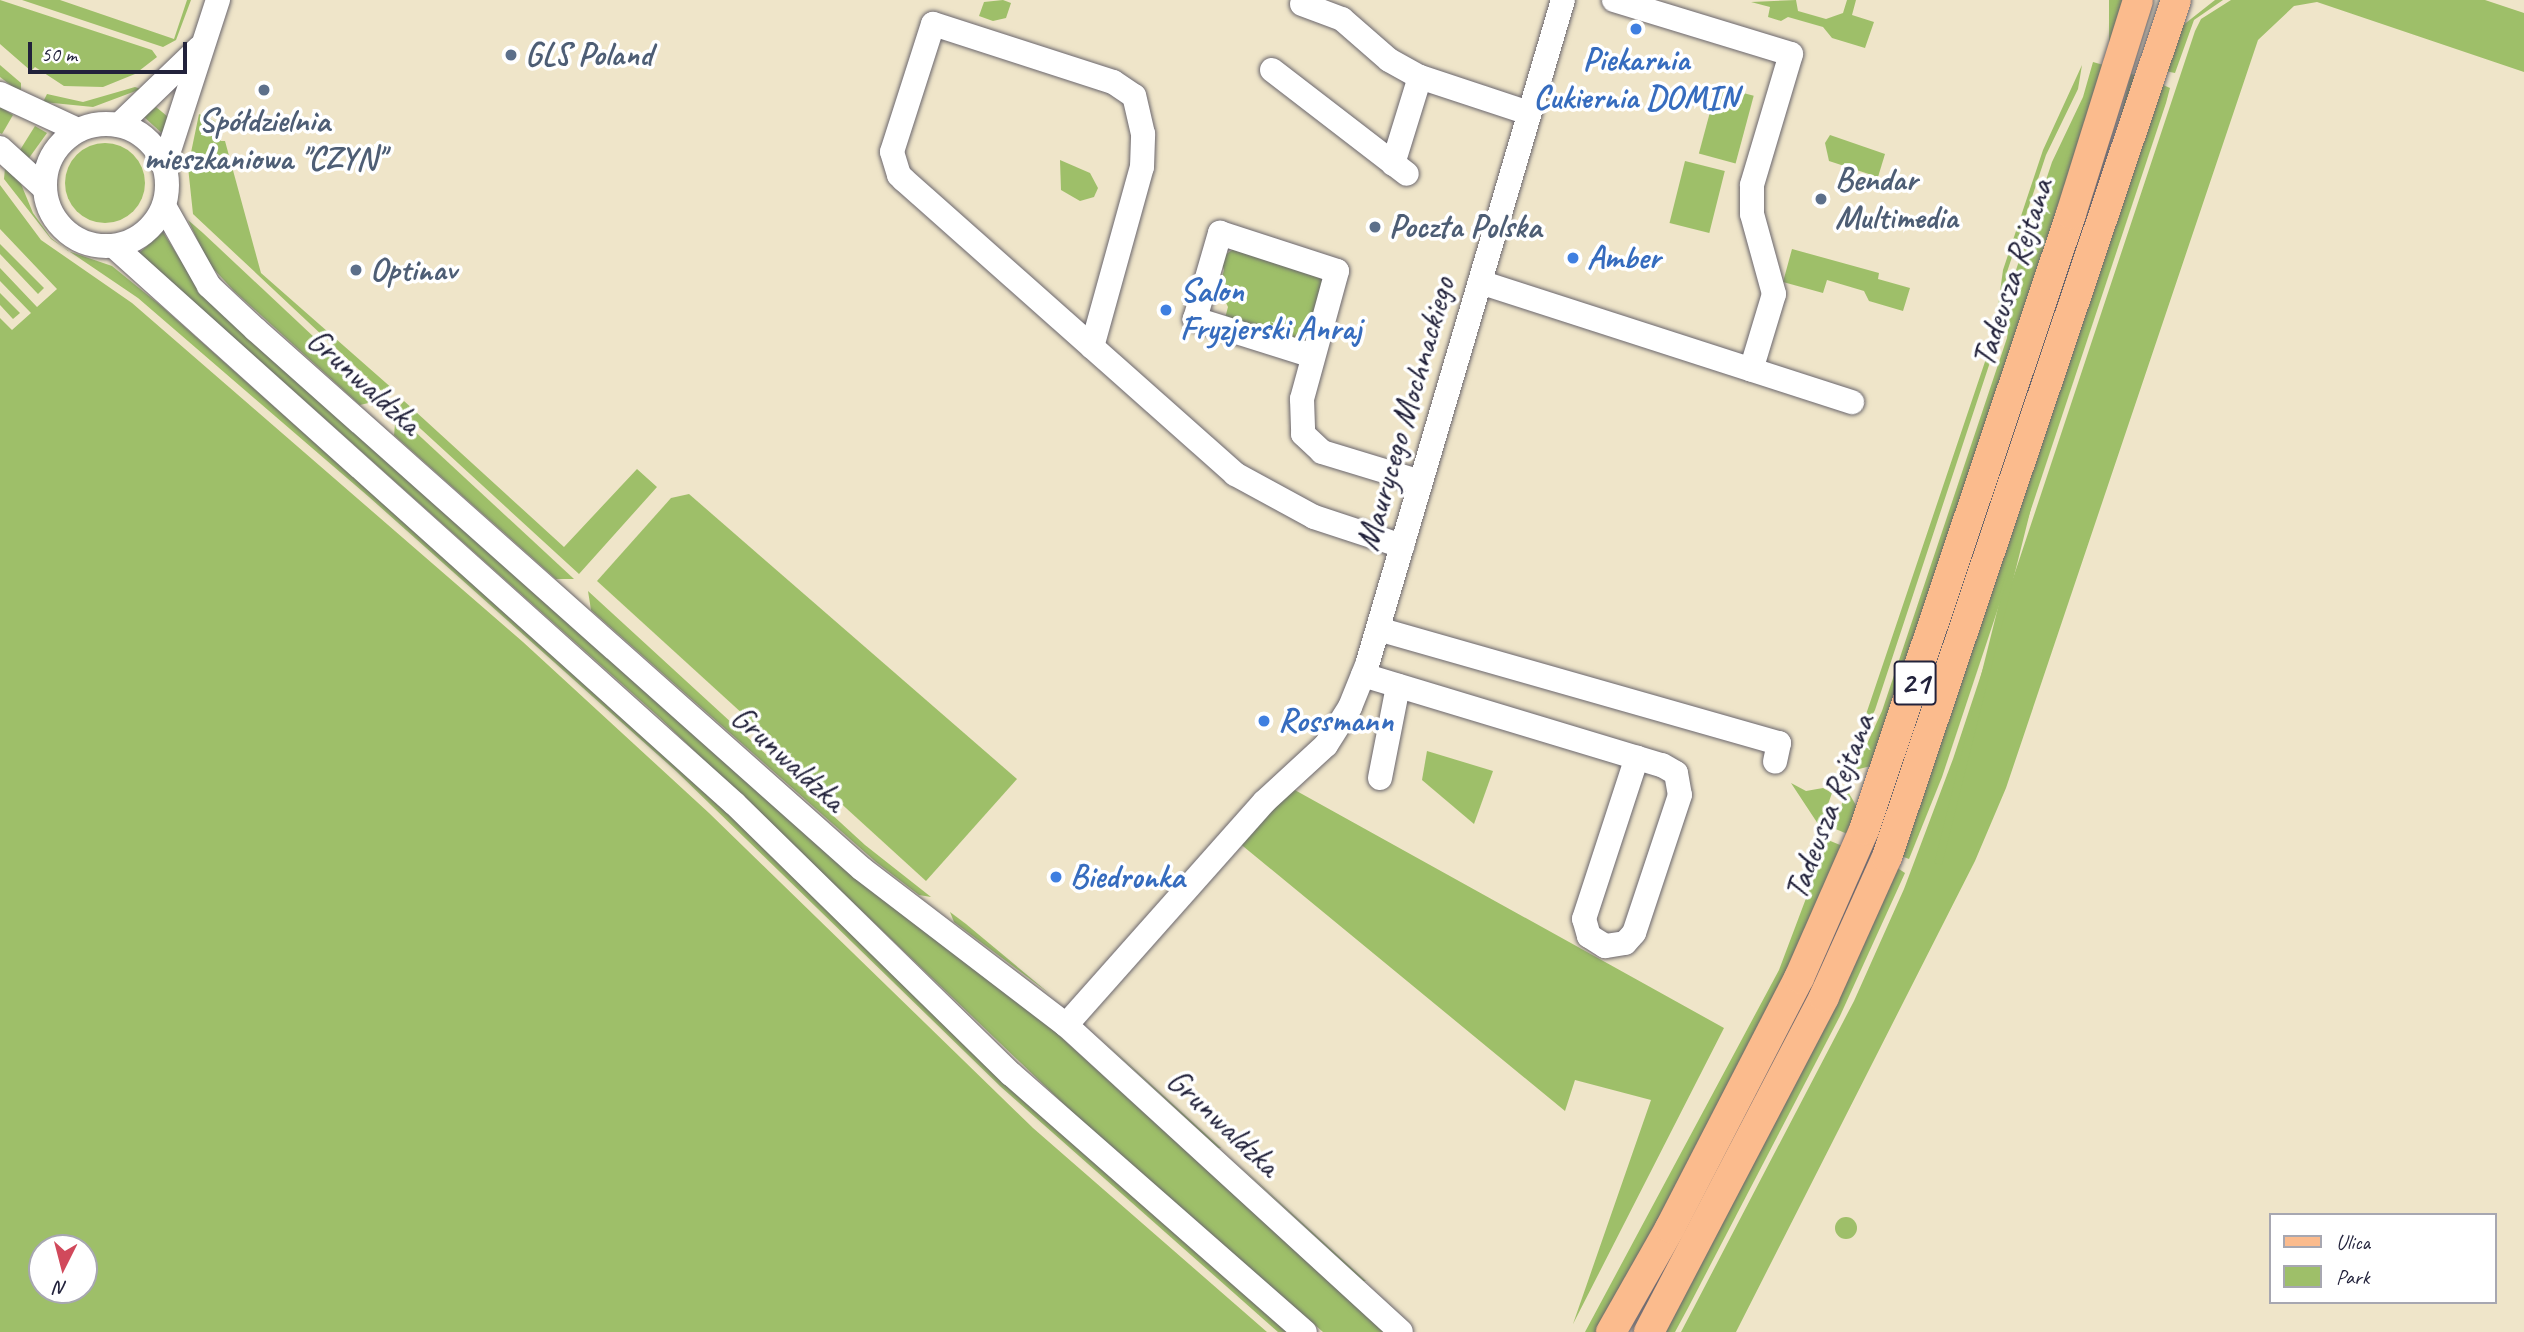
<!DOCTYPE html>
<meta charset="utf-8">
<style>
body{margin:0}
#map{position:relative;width:2524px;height:1332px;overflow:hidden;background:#efe5c9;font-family:Caveat,sans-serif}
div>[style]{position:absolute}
.green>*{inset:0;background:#9ebf69;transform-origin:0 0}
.round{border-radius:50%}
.roads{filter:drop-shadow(0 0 2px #6a666d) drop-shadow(0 0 2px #6a666d)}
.minor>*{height:24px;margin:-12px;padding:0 12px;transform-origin:12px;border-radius:12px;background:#fff}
.minor>.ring{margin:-12px;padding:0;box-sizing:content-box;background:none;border:24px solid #fff;border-radius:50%}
.major>*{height:30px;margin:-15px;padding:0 15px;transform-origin:15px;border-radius:15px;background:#fbbb8d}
.dots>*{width:19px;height:19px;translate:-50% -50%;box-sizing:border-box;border:4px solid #fff;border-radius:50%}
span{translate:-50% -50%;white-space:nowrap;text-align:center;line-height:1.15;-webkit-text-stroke:7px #fff;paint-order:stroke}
.shield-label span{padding:2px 5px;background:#fff;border:2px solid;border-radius:5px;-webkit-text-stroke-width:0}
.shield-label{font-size:32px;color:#22223b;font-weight:700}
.service-label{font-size:33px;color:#4e5e75;font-weight:700}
.left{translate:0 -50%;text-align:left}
.shop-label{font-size:33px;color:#366cbe;font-weight:700}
.street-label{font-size:33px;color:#22223b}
.legend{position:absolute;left:2269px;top:1213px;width:228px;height:91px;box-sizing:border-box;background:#fff;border:2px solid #a7a7b1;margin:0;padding:9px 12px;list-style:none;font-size:21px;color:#22223b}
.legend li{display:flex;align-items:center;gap:14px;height:35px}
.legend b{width:35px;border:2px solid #a7a7b1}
.north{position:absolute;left:28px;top:1234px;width:70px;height:70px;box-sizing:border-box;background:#fff;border:2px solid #a7a7b1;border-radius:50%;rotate:186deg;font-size:19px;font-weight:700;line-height:28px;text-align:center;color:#22223b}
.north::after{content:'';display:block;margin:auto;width:24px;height:32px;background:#d1495b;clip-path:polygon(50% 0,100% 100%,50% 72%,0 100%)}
.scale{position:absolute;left:28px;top:42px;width:159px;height:32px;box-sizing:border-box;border:4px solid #22223b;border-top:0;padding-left:9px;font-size:21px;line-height:24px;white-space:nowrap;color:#22223b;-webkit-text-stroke:5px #fff;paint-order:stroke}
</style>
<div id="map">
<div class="green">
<div style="clip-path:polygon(0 0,152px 50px,157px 57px,135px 74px,103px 87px,64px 86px,35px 67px,31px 71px,0 44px)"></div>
<div style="clip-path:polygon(22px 0,60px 0,174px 39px,187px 0,191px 0,176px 40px,163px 47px)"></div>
<div style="clip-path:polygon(1003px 0,1011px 3px,1006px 18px,993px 21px,979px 16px,984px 2px)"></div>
<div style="clip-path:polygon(1796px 0,1798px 11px,1826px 19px,1843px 13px,1847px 0,1856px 0,1852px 15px,1874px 22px,1865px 48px,1832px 38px,1823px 27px,1788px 17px,1781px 21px,1768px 17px,1770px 7px,1751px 2px)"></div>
<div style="left:2109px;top:0;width:14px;height:51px"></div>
<div style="clip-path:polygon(2215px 0,2223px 0,2194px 20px,2175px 73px,2165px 71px,2182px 26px)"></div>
<div style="clip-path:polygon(2231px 0,2485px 0,2524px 13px,2524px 72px,2317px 2px,2294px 6px,2258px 40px,2006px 788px,1975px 861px,1736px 1332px,1681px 1332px,1854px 1001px,1904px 889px,1953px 759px,2195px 31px,2201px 19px)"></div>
<div style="clip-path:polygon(2093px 62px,2107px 66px,1871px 766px,1855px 770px,1882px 711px,2007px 338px,2014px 276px,2052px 162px,2083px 97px)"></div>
<div style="clip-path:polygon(0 65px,21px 83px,21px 93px,0 77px)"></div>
<div style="clip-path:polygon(2082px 65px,2078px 89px,2046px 155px,2007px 272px,1998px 338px,1875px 710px,1854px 750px,1994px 335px,2003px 270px,2043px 150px)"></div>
<div style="left:2131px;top:74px;width:8px;height:813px;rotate:14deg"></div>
<div style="clip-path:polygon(2161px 84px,2170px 88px,2166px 103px,1942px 777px,1909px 859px,1901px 856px)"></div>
<div style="left:1717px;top:86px;width:38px;height:70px;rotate:15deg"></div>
<div style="clip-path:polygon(135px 87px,141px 89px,93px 107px,43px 102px,47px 94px,83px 102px)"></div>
<div style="clip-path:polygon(0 107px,13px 115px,2px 134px,0 133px)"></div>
<div style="clip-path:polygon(156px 107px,173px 121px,164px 135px,144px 117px)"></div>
<div style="clip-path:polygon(199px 114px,215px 121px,221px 141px,225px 141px,261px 273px,394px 390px,388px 397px,193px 214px,188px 167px)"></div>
<div style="clip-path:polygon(35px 126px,47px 133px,29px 158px,20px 150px)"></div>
<div style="clip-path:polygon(1830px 135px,1885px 154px,1878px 177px,1829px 161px,1825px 143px)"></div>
<div class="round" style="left:65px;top:143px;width:80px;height:80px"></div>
<div style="clip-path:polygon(1060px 160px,1090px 173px,1098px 188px,1094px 197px,1080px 201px,1061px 190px)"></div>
<div style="left:1685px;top:161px;width:41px;height:64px;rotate:14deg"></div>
<div style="clip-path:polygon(5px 168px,21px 184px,33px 213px,51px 238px,68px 251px,112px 266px,160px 305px,693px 780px,1041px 1116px,1287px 1332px,1278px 1332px,1001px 1087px,676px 771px,369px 497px,138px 298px,51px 239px,4px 179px)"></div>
<div style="clip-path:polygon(evenodd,0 185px,41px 240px,132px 303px,523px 642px,709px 813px,1033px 1128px,1267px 1332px,0 1332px,0 318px,12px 330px,31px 313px,0 281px,0 268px,37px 307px,57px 289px,0 229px,0 185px,84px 1248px,84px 1290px,42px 1290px,42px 1248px,84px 1248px)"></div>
<div style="clip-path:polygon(188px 220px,203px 233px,381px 400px,360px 405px,234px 291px,209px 264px)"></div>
<div style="clip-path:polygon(163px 232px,196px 285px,1040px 1018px,1384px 1332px,1323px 1332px,1091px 1130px,659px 717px,139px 253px)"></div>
<div style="clip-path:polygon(0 244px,44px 288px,38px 294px,0 254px)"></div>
<div style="clip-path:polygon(1240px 245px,1323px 276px,1310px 344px,1225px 318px,1228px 307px,1219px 288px,1224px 270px,1220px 258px)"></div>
<div style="clip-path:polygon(1792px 249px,1879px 273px,1878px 279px,1910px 288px,1903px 311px,1869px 301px,1864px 291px,1827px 280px,1823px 293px,1783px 282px)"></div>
<div style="clip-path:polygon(0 293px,20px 313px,13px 319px,0 305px)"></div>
<div style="clip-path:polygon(404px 401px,564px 547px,637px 469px,657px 487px,579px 574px,398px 408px)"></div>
<div style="clip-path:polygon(396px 414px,574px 579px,556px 579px,394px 435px)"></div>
<div style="clip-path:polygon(689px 494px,1017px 779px,926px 881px,597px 581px,671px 498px)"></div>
<div style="clip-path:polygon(588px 591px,865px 845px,931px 897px,919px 895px,876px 862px,696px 703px,591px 610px)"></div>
<div style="clip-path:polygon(1427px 751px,1493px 771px,1474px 824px,1422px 780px)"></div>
<div style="clip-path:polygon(1791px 783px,1806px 791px,1823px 788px,1832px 793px,1820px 827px)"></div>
<div style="clip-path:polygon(1293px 789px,1724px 1028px,1573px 1324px,1651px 1100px,1575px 1080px,1565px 1111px,1238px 842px)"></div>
<div style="clip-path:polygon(1847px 790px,1857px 807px,1850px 835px,1833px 828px)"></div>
<div style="clip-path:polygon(1828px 840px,1845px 847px,1780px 991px,1598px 1332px,1585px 1332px,1779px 970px)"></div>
<div style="clip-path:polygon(1896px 867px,1905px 873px,1840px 1016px,1688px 1308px,1675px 1332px,1662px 1332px)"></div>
<div style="clip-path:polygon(950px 912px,966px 924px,1050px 994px,954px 922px)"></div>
<div style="clip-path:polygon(1097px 1035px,1221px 1148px,1218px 1148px)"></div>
<div style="clip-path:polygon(1237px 1163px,1366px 1281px,1363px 1281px)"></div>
<div class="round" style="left:1835px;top:1217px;width:22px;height:22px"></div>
</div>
<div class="roads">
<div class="minor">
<div style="left:1614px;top:0;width:185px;rotate:17deg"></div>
<div style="left:1791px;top:54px;width:137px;rotate:106.6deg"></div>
<div style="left:1752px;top:185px;width:29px;rotate:90deg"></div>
<div style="left:1752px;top:214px;width:83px;rotate:74.6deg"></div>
<div style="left:1774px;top:294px;width:79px;rotate:106.8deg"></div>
<div style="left:1302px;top:4px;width:43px;rotate:20.6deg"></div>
<div style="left:1342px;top:19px;width:62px;rotate:41.1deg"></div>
<div style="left:1389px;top:60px;width:35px;rotate:29deg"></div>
<div style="left:1420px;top:77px;width:115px;rotate:18.3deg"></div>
<div style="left:1272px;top:70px;width:170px;rotate:37.6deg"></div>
<div style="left:0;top:94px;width:86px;rotate:24.8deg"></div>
<div class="ring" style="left:45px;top:124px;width:98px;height:98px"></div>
<div style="left:119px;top:125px;width:111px;rotate:-43.9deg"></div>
<div style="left:0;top:148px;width:59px;rotate:42.3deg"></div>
<div style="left:1393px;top:164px;width:91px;rotate:-72.8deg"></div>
<div style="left:164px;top:166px;width:175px;rotate:-72deg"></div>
<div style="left:164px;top:206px;width:92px;rotate:60.6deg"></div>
<div style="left:209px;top:286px;width:63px;rotate:43.1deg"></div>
<div style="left:255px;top:329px;width:812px;rotate:41.66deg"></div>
<div style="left:862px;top:869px;width:257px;rotate:37.4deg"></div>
<div style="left:1066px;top:1025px;width:454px;rotate:42.5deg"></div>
<div style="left:115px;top:247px;width:833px;rotate:41.94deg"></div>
<div style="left:735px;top:804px;width:386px;rotate:44.4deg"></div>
<div style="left:1011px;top:1074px;width:391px;rotate:41.3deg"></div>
<div style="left:1480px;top:282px;width:391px;rotate:17.9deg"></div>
<div style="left:1092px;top:347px;width:187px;rotate:-74.5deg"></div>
<div style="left:1142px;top:167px;width:33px;rotate:-88deg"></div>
<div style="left:1143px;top:134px;width:39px;rotate:-103deg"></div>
<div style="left:1134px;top:96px;width:25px;rotate:-146deg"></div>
<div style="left:1113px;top:82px;width:189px;rotate:-162.1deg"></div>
<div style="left:933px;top:24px;width:134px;rotate:107.8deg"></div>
<div style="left:892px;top:152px;width:24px;rotate:73deg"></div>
<div style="left:899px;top:175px;width:7px;rotate:45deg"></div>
<div style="left:904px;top:180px;width:443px;rotate:41.6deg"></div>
<div style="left:1235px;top:474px;width:90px;rotate:28.6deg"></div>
<div style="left:1314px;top:517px;width:93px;rotate:18.2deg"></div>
<div style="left:1313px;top:356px;width:124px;rotate:-162.6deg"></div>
<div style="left:1195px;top:319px;width:90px;rotate:-73.8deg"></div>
<div style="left:1220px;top:233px;width:123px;rotate:18deg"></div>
<div style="left:1337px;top:271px;width:133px;rotate:105.3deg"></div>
<div style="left:1302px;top:399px;width:35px;rotate:88deg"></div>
<div style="left:1303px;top:434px;width:26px;rotate:43deg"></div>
<div style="left:1322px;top:452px;width:103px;rotate:16.9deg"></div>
<div style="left:1378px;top:629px;width:417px;rotate:15.9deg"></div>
<div style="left:1779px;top:743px;width:19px;rotate:102deg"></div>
<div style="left:1363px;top:675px;width:312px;rotate:16.8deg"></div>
<div style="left:1662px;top:765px;width:16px;rotate:30deg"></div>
<div style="left:1676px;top:773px;width:22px;rotate:80deg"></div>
<div style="left:1680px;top:795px;width:145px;rotate:108.4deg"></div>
<div style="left:1634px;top:933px;width:13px;rotate:132deg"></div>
<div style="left:1625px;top:943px;width:20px;rotate:171deg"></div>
<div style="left:1605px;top:946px;width:19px;rotate:-148deg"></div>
<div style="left:1589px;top:936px;width:18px;rotate:-106deg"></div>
<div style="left:1584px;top:919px;width:170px;rotate:-71.9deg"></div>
<div style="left:1380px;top:778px;width:94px;rotate:-78.9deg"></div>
<div style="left:1066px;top:1025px;width:298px;rotate:-48.4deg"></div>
<div style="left:1264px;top:802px;width:84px;rotate:-42.6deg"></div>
<div style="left:1326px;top:745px;width:45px;rotate:-57.7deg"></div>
<div style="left:1350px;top:707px;width:45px;rotate:-68deg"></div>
<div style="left:1367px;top:665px;width:693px;rotate:-73.58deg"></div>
</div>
<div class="major">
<div style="left:1611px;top:1332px;width:120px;rotate:-60.4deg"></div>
<div style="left:1670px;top:1228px;width:281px;rotate:-62.7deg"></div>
<div style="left:1799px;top:978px;width:162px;rotate:-66.3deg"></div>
<div style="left:1864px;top:830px;width:650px;rotate:-71.43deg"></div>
<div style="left:2071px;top:214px;width:224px;rotate:-72.6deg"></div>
<div style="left:1649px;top:1332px;width:378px;rotate:-62.4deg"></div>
<div style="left:1824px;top:997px;width:154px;rotate:-65.8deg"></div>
<div style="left:1887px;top:857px;width:904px;rotate:-71.36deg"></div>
</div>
</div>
<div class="dots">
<div style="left:1636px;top:29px;background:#3f7fe0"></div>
<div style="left:511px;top:55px;background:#5c6f8a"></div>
<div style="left:264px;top:90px;background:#5c6f8a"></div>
<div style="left:1821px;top:199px;background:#5c6f8a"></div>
<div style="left:1375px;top:227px;background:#5c6f8a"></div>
<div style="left:1573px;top:258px;background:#3f7fe0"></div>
<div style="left:356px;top:270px;background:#5c6f8a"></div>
<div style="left:1166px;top:310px;background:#3f7fe0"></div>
<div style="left:1264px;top:721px;background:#3f7fe0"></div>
<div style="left:1056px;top:877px;background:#3f7fe0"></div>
</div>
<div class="shield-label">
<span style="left:1915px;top:683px">21</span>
</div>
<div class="service-label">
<span class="left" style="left:525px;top:55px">GLS Poland</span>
<span style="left:264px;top:140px">Spółdzielnia<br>mieszkaniowa "CZYN"</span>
<span class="left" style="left:1835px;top:199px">Bendar<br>Multimedia</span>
<span class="left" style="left:1389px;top:227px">Poczta Polska</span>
<span class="left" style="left:370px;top:270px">Optinav</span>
</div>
<div class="shop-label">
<span style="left:1636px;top:79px">Piekarnia<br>Cukiernia DOMIN</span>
<span class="left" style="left:1587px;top:258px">Amber</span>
<span class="left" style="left:1180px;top:310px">Salon<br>Fryzjerski Anraj</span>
<span class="left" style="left:1278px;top:721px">Rossmann</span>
<span class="left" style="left:1070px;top:877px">Biedronka</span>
</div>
<div class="street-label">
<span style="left:2013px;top:273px;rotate:-72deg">Tadeusza Rejtana</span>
<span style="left:364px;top:382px;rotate:42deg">Grunwaldzka</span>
<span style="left:1406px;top:414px;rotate:-74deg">Maurycego Mochnackiego</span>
<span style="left:788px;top:759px;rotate:42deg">Grunwaldzka</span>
<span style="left:1830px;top:807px;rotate:-69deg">Tadeusza Rejtana</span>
<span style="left:1223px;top:1123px;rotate:43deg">Grunwaldzka</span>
</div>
<ul class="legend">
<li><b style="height:9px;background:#fbbb8d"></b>Ulica</li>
<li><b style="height:19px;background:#9ebf69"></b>Park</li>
</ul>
<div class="north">N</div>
<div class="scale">50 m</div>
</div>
